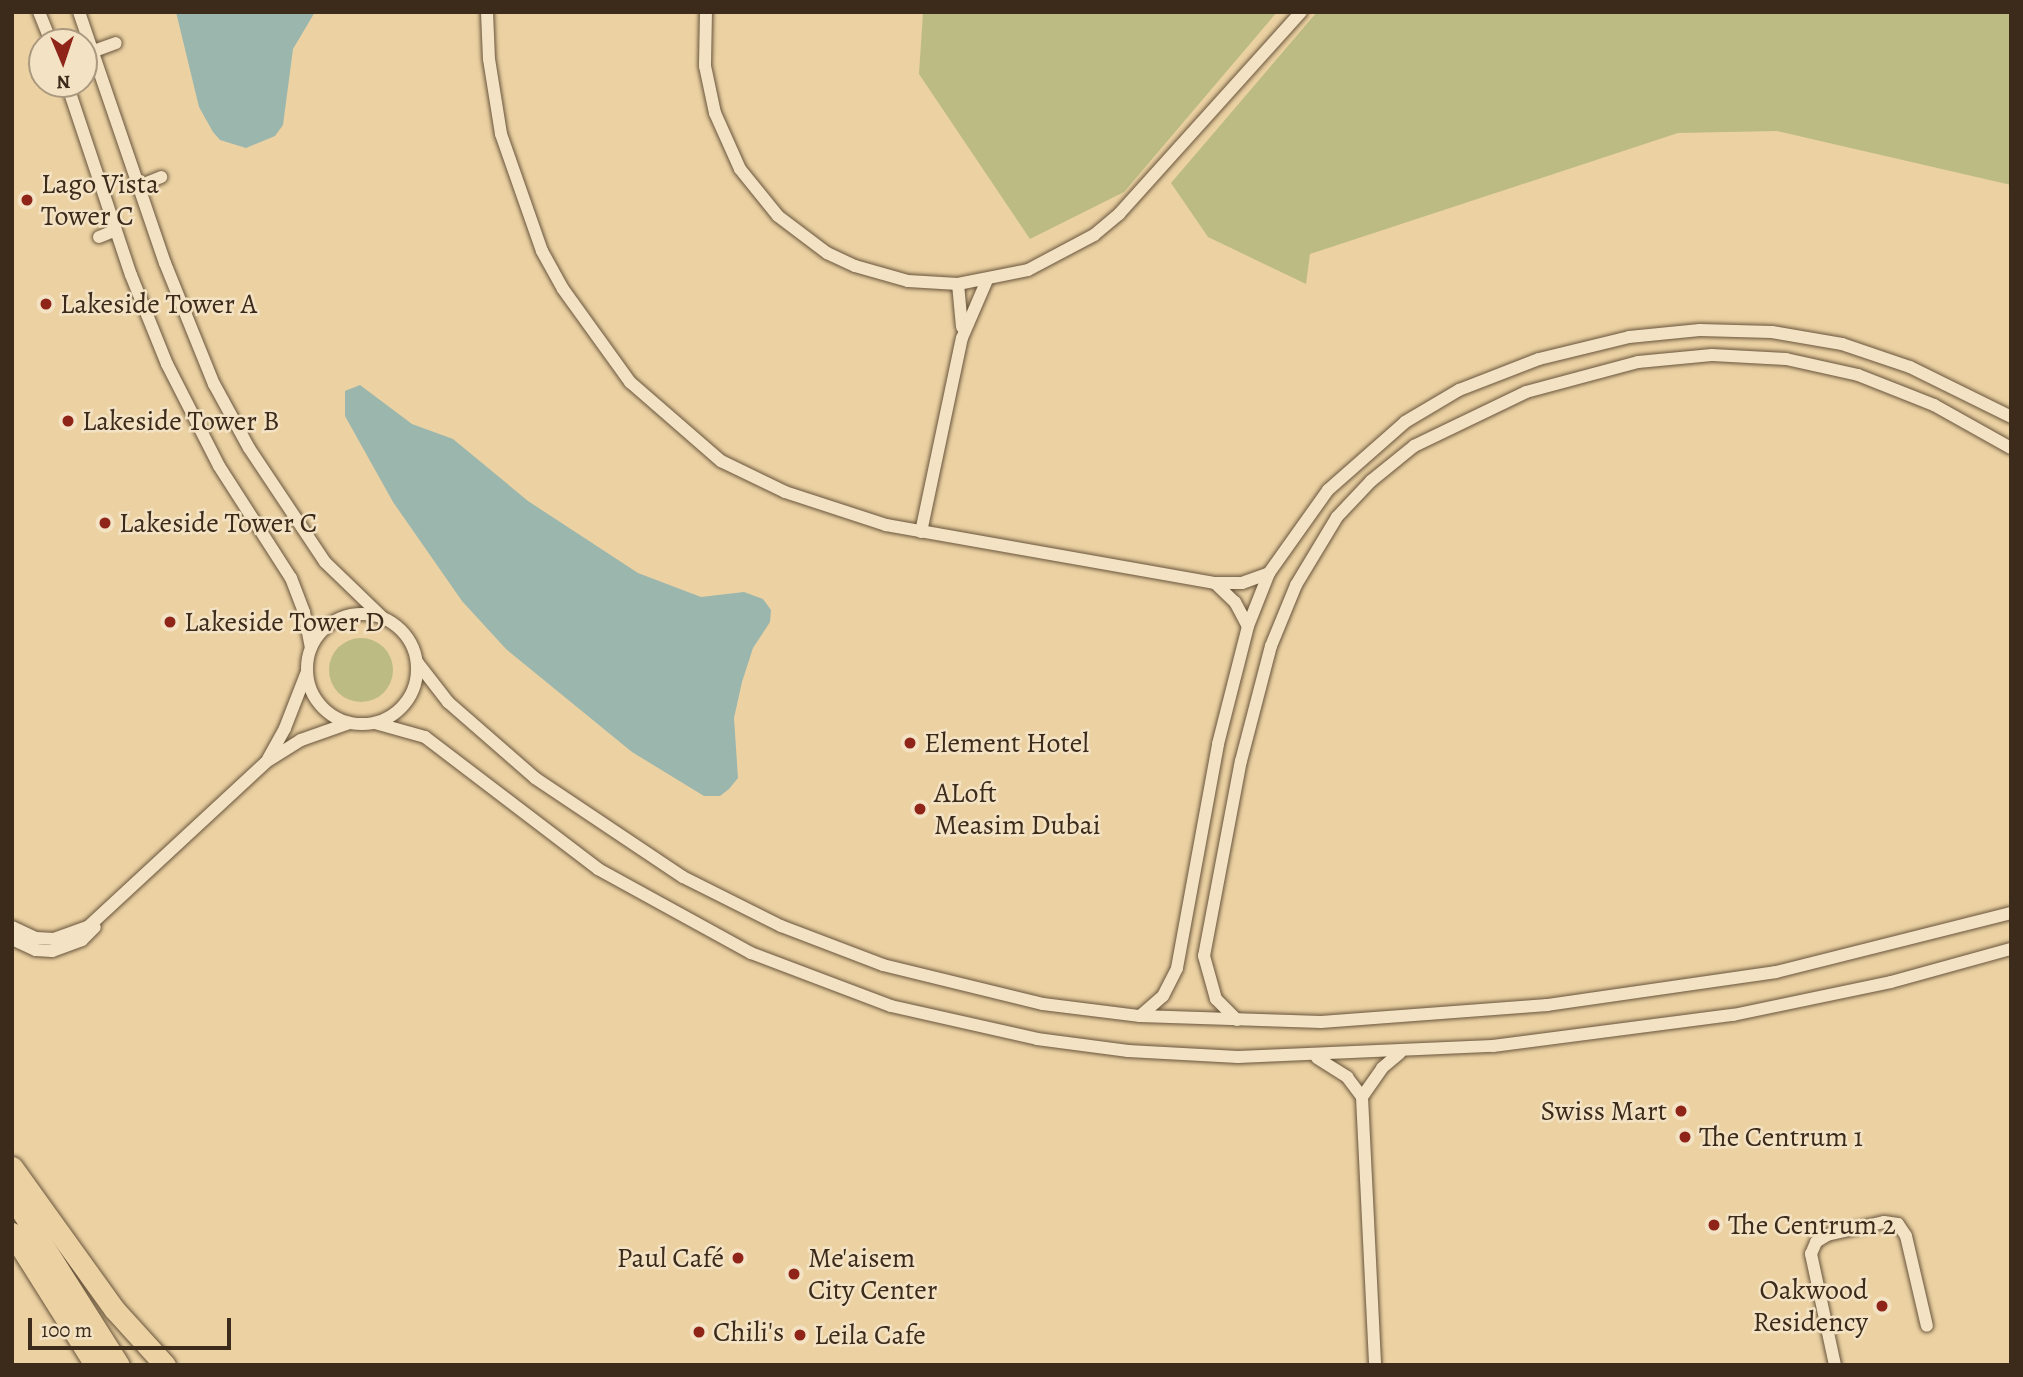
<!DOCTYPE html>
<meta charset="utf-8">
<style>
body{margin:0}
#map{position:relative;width:2023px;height:1377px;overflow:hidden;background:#ecd2a3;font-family:Alegreya,serif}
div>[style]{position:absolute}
.green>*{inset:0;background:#bcbb83}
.round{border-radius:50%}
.water>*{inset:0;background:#9ab6ad}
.roads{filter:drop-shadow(0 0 2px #68543c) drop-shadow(0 0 2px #68543c)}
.street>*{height:12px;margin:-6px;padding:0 6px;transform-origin:6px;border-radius:6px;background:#f3e2c3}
.street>.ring{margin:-6px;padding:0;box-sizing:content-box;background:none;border:12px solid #f3e2c3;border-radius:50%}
.highway>*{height:21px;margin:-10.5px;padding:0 10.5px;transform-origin:10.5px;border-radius:10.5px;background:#ecd2a3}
.dots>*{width:19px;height:19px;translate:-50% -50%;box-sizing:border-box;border:4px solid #f3e2c3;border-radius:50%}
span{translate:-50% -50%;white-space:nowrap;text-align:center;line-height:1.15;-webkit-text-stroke:5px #f3e2c3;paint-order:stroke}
.poi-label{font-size:28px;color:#3c2a1a}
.left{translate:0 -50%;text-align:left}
.right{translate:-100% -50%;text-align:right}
.frame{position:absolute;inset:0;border:14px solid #3c2a1a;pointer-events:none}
.north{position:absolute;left:28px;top:28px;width:70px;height:70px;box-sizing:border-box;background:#f3e2c3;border:2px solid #aa987f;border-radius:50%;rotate:178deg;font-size:19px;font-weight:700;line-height:28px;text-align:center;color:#3c2a1a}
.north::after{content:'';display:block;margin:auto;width:24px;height:32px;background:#8f2418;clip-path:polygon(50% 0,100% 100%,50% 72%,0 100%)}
.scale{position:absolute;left:28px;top:1318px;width:203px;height:32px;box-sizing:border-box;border:4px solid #3c2a1a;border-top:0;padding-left:9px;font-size:21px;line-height:24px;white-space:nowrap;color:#3c2a1a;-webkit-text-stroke:5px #f3e2c3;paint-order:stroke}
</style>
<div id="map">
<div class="green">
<div style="clip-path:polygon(923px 12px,1277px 12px,1124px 192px,1030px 239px,919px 74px)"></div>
<div style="clip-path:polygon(1317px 12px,2011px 12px,2011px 185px,1777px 131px,1678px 133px,1310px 254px,1306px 284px,1208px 237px,1171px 183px)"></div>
<div class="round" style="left:329px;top:638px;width:64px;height:64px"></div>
</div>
<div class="water">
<div style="clip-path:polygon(176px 12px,315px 12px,293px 49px,283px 125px,275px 136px,246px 148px,220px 140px,213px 132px,199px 107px)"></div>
<div style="clip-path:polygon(360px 385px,412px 424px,453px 439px,528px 501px,638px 573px,701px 597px,744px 592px,763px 599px,771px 610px,770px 622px,753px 648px,742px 682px,734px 718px,738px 778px,729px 789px,720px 796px,704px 796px,632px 752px,506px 649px,462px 601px,393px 502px,345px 416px,345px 391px)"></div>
</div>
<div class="roads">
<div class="street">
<div style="left:39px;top:12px;width:32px;rotate:68deg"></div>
<div style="left:79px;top:12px;width:265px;rotate:71.1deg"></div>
<div style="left:165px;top:263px;width:131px;rotate:68deg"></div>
<div style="left:214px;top:384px;width:73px;rotate:61.3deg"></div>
<div style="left:249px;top:448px;width:137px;rotate:56.3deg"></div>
<div style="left:325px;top:562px;width:81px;rotate:44deg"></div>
<div style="left:487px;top:12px;width:47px;rotate:87.6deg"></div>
<div style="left:489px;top:59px;width:76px;rotate:80.9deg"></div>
<div style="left:501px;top:134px;width:124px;rotate:70.7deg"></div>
<div style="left:542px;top:251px;width:43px;rotate:61.1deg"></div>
<div style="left:563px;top:289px;width:115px;rotate:54.2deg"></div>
<div style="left:630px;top:382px;width:121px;rotate:41deg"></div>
<div style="left:721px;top:461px;width:71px;rotate:25.8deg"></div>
<div style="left:785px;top:492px;width:106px;rotate:18.1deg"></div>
<div style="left:886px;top:525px;width:333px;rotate:10deg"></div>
<div style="left:1214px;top:583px;width:28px"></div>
<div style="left:1242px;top:583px;width:29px;rotate:-20deg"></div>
<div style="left:706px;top:12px;width:54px;rotate:91.1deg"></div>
<div style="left:705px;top:66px;width:48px;rotate:78deg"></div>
<div style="left:715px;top:113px;width:61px;rotate:65.9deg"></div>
<div style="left:740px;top:169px;width:60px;rotate:51deg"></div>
<div style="left:778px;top:216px;width:61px;rotate:37.1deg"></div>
<div style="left:827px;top:253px;width:31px;rotate:25deg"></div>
<div style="left:855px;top:266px;width:55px;rotate:15.8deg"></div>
<div style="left:908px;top:281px;width:50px;rotate:3.4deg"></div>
<div style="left:958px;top:284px;width:71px;rotate:-11.3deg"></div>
<div style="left:1028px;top:270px;width:75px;rotate:-27.9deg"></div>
<div style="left:1094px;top:235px;width:33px;rotate:-40deg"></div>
<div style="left:1119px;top:214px;width:272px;rotate:-48deg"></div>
<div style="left:94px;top:51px;width:23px;rotate:-20deg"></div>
<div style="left:40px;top:65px;width:3px;rotate:-45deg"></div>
<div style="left:67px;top:84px;width:201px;rotate:71.5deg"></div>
<div style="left:131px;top:275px;width:96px;rotate:68deg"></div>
<div style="left:167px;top:364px;width:114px;rotate:63deg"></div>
<div style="left:219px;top:466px;width:133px;rotate:57.3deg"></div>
<div style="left:291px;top:578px;width:36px;rotate:69deg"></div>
<div style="left:304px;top:612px;width:36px;rotate:79deg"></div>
<div style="left:139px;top:186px;width:24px;rotate:-22deg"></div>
<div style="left:99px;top:237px;width:18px;rotate:-22deg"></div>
<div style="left:958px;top:284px;width:43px;rotate:84.7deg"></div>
<div style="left:921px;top:532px;width:198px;rotate:-78.1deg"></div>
<div style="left:962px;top:338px;width:63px;rotate:-66.7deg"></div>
<div style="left:1215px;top:583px;width:28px;rotate:44deg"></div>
<div style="left:1235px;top:602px;width:27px;rotate:62deg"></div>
<div class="ring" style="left:307px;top:614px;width:98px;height:98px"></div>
<div style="left:417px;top:662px;width:51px;rotate:52.2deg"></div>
<div style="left:448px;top:702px;width:116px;rotate:41.1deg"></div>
<div style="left:535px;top:778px;width:178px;rotate:33.8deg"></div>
<div style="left:683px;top:877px;width:110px;rotate:26.6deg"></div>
<div style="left:781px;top:926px;width:109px;rotate:20.9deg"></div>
<div style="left:883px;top:965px;width:165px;rotate:13.7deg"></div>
<div style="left:1043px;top:1004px;width:98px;rotate:7.1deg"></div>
<div style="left:1140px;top:1016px;width:181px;rotate:1.9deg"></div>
<div style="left:1321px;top:1022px;width:227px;rotate:-4.3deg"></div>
<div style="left:1547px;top:1005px;width:231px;rotate:-8.2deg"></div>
<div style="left:1776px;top:972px;width:242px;rotate:-14.1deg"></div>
<div style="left:375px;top:723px;width:52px;rotate:15.6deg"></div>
<div style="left:425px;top:737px;width:218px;rotate:37.3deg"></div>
<div style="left:598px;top:869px;width:175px;rotate:28.8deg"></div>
<div style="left:751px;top:953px;width:150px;rotate:20.7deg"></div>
<div style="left:891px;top:1006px;width:150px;rotate:12.7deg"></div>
<div style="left:1037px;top:1039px;width:92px;rotate:7.5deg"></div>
<div style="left:1128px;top:1051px;width:110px;rotate:3.1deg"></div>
<div style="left:1238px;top:1057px;width:255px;rotate:-2.5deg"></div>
<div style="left:1493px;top:1046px;width:242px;rotate:-7.4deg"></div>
<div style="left:1733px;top:1015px;width:161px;rotate:-11.8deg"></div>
<div style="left:1891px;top:982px;width:124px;rotate:-15.4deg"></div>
<div style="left:268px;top:759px;width:35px;rotate:-61deg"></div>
<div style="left:285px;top:728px;width:58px;rotate:-68.7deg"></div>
<div style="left:12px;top:927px;width:26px;rotate:25deg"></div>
<div style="left:36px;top:938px;width:18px;rotate:3deg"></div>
<div style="left:54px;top:939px;width:37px;rotate:-20deg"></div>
<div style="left:89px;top:926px;width:241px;rotate:-42.8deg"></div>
<div style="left:266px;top:762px;width:41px;rotate:-32.2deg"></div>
<div style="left:301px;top:740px;width:51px;rotate:-19.5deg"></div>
<div style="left:12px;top:939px;width:26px;rotate:25deg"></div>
<div style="left:36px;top:950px;width:16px;rotate:4deg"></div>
<div style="left:52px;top:951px;width:32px;rotate:-20deg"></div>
<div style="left:82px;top:940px;width:18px;rotate:-45deg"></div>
<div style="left:1140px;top:1016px;width:30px;rotate:-41deg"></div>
<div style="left:1163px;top:996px;width:31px;rotate:-63deg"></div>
<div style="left:1177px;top:968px;width:228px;rotate:-79.6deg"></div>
<div style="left:1218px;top:744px;width:122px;rotate:-75.7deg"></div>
<div style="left:1248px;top:626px;width:57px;rotate:-68.4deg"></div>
<div style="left:1269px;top:573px;width:102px;rotate:-54.6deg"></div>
<div style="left:1328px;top:490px;width:103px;rotate:-41.4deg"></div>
<div style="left:1405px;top:422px;width:63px;rotate:-30.7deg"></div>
<div style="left:1459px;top:390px;width:86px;rotate:-21.2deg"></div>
<div style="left:1539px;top:359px;width:93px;rotate:-13.7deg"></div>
<div style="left:1629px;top:337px;width:71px;rotate:-5.6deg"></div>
<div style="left:1700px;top:330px;width:72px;rotate:1.6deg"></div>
<div style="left:1772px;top:332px;width:71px;rotate:9.7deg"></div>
<div style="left:1842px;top:344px;width:72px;rotate:18.7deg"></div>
<div style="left:1910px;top:367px;width:113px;rotate:26.3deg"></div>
<div style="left:1237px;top:1020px;width:30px;rotate:-135deg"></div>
<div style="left:1216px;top:999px;width:45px;rotate:-105.6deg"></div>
<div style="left:1204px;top:956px;width:198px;rotate:-79.3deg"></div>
<div style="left:1241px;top:761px;width:119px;rotate:-75.4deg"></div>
<div style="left:1271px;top:646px;width:66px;rotate:-67.7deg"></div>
<div style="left:1296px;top:585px;width:79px;rotate:-58.9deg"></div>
<div style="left:1337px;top:517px;width:50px;rotate:-46.6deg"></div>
<div style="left:1371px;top:481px;width:55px;rotate:-39.1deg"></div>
<div style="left:1414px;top:446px;width:124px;rotate:-25.7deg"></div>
<div style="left:1526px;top:392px;width:116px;rotate:-15deg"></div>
<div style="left:1638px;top:362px;width:74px;rotate:-5.4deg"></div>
<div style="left:1712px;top:355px;width:74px;rotate:3.1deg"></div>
<div style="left:1786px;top:359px;width:74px;rotate:12.5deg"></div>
<div style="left:1858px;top:375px;width:82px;rotate:21.5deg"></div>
<div style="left:1934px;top:405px;width:88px;rotate:29.2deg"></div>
<div style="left:1317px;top:1058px;width:36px;rotate:32deg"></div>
<div style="left:1347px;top:1077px;width:25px;rotate:53deg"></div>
<div style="left:1362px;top:1097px;width:268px;rotate:87.2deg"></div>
<div style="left:1362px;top:1097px;width:35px;rotate:-55deg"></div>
<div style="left:1382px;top:1068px;width:23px;rotate:-40deg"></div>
<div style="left:1835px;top:1365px;width:114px;rotate:-102.2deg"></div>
<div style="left:1811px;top:1254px;width:13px;rotate:-67deg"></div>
<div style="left:1816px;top:1242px;width:13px;rotate:-32deg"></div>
<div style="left:1827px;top:1235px;width:58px;rotate:-12.8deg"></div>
<div style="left:1884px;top:1222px;width:14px;rotate:8deg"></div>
<div style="left:1898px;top:1224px;width:14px;rotate:56deg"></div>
<div style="left:1906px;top:1236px;width:92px;rotate:76.9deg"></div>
</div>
<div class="highway">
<div style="left:12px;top:1167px;width:175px;rotate:54.3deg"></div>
<div style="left:114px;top:1309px;width:76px;rotate:47.7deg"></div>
<div style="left:12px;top:1196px;width:200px;rotate:57.7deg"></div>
<div style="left:12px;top:1233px;width:156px;rotate:57.8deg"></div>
</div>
</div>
<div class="dots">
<div style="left:27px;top:200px;background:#8f2418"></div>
<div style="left:46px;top:304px;background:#8f2418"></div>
<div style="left:68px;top:421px;background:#8f2418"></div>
<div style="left:105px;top:523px;background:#8f2418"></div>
<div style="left:170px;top:622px;background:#8f2418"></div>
<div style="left:910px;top:743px;background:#8f2418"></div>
<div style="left:920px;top:809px;background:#8f2418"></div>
<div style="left:1681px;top:1111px;background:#8f2418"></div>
<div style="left:1685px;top:1137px;background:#8f2418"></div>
<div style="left:1714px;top:1225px;background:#8f2418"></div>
<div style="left:738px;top:1258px;background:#8f2418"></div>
<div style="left:794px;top:1274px;background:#8f2418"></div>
<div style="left:1882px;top:1306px;background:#8f2418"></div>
<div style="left:699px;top:1332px;background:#8f2418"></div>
<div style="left:800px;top:1335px;background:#8f2418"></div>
</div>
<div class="poi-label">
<span class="left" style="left:41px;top:200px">Lago Vista<br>Tower C</span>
<span class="left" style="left:60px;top:304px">Lakeside Tower A</span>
<span class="left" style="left:82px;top:421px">Lakeside Tower B</span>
<span class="left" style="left:119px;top:523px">Lakeside Tower C</span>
<span class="left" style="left:184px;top:622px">Lakeside Tower D</span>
<span class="left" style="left:924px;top:743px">Element Hotel</span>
<span class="left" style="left:934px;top:809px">ALoft<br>Measim Dubai</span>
<span class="right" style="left:1667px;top:1111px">Swiss Mart</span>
<span class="left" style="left:1699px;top:1137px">The Centrum 1</span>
<span class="left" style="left:1728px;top:1225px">The Centrum 2</span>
<span class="right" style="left:724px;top:1258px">Paul Café</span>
<span class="left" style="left:808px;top:1274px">Me'aisem<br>City Center</span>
<span class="right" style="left:1868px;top:1306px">Oakwood<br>Residency</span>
<span class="left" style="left:713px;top:1332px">Chili's</span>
<span class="left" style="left:814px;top:1335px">Leila Cafe</span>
</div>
<div class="frame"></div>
<div class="north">N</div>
<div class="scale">100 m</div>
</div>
